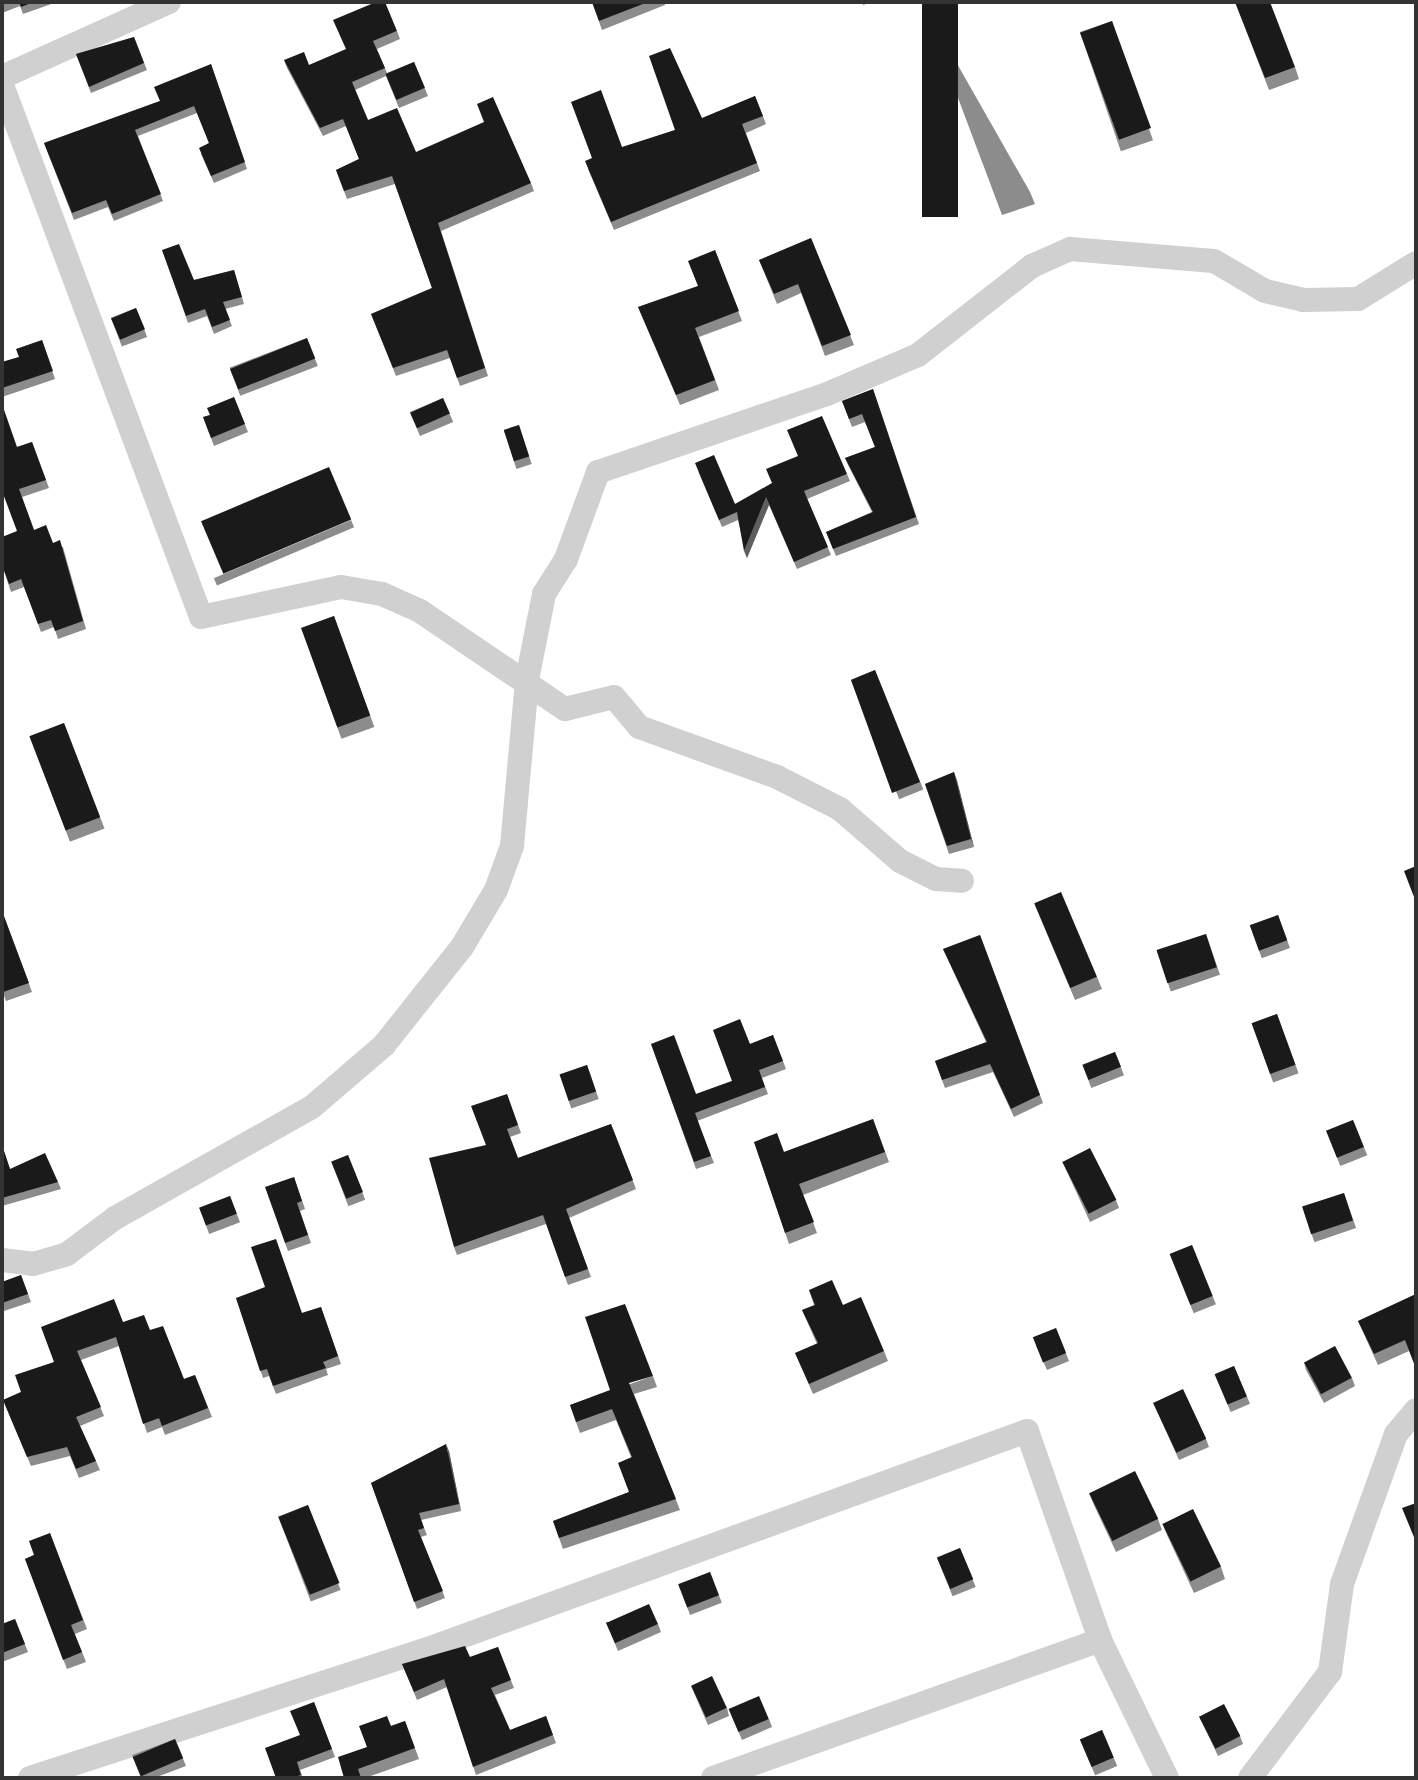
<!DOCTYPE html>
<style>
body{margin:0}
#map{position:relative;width:1418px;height:1780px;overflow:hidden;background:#fff;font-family:Lato,sans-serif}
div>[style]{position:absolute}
.street>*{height:24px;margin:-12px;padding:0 12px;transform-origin:12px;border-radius:12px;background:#d0d0d0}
.wall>*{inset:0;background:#8c8c8c;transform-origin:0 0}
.shaded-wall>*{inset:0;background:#5f5f5f}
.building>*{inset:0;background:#1a1a1a;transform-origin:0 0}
span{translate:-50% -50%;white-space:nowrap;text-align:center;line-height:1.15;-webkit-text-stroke:7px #fff;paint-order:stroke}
.frame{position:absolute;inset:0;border:4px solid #333;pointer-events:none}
</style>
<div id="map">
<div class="street">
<div style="left:2px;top:77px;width:183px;rotate:-24.2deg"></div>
<div style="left:2px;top:85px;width:568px;rotate:69.49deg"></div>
<div style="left:201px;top:617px;width:143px;rotate:-12.1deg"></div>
<div style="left:341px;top:587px;width:42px;rotate:9.7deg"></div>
<div style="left:382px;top:594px;width:42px;rotate:24.1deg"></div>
<div style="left:420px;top:611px;width:175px;rotate:34.1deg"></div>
<div style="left:565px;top:709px;width:50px;rotate:-13.8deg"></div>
<div style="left:614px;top:697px;width:39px;rotate:50deg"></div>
<div style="left:639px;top:727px;width:147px;rotate:19.9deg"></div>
<div style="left:777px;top:777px;width:71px;rotate:26.9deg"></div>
<div style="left:840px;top:809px;width:79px;rotate:40.9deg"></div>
<div style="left:900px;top:861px;width:40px;rotate:26.6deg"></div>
<div style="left:936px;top:879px;width:26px;rotate:4deg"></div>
<div style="left:2px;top:1260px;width:31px;rotate:7deg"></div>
<div style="left:33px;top:1264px;width:35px;rotate:-16deg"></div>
<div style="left:67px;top:1254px;width:60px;rotate:-36.9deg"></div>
<div style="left:115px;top:1218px;width:226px;rotate:-29.4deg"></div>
<div style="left:312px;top:1107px;width:95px;rotate:-40.7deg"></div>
<div style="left:384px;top:1045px;width:125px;rotate:-51.5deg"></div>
<div style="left:462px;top:947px;width:66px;rotate:-59.2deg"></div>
<div style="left:496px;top:890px;width:47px;rotate:-70deg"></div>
<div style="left:512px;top:846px;width:167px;rotate:-84.8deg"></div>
<div style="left:527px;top:680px;width:88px;rotate:-78.8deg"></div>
<div style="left:544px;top:594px;width:41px;rotate:-57.8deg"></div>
<div style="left:566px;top:559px;width:93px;rotate:-69.8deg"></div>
<div style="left:598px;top:472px;width:242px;rotate:-18.8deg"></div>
<div style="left:827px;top:394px;width:99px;rotate:-23.2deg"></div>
<div style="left:918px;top:355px;width:145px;rotate:-38deg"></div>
<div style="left:1032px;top:266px;width:42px;rotate:-24.1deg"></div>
<div style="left:1070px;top:249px;width:144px;rotate:4.8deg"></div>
<div style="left:1214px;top:261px;width:59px;rotate:30.5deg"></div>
<div style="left:1265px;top:291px;width:39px;rotate:13deg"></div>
<div style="left:1303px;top:300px;width:55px;rotate:-1deg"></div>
<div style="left:1358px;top:299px;width:68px;rotate:-31.8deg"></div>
<div style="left:30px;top:1778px;width:427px;rotate:-18deg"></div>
<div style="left:436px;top:1646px;width:629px;rotate:-19.99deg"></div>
<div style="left:1027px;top:1431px;width:221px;rotate:70.7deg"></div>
<div style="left:1100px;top:1640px;width:153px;rotate:64.1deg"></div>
<div style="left:713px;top:1778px;width:411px;rotate:-19.6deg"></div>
<div style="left:1250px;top:1778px;width:133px;rotate:-53deg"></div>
<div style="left:1330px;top:1672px;width:89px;rotate:-82.2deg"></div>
<div style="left:1342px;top:1584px;width:159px;rotate:-70.2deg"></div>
<div style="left:1396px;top:1434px;width:31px;rotate:-50deg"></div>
</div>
<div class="wall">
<div style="clip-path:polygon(2px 2px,57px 2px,23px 14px,20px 6px,2px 13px)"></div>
<div style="clip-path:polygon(592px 2px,664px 2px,665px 5px,602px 30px)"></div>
<div style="clip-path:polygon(862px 2px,872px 2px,863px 5px)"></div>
<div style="clip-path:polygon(922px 2px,1030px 192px,1035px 204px,1002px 215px)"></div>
<div style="clip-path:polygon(1235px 2px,1295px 67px,1299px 79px,1269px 90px)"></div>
<div style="left:1112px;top:21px;width:126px;height:34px;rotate:71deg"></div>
<div style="clip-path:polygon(397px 31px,400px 39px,377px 49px,387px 73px,414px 62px,428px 96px,399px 108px,386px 76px,355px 90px,368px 120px,416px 152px,531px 183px,534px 191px,441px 231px,488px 376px,460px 386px,450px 358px,396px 376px,371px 314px,432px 288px,395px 184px,347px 199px,336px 170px,359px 159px,346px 126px,323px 136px,287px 68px,284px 60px,309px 65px)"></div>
<div style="clip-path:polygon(134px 37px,147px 70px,91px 93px,76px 54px)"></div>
<div style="clip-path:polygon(211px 64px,247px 169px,214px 183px,201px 154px,209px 143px,197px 113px,138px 136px,163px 201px,114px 221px,108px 207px,74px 220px,44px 143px,160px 101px)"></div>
<div style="clip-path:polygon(755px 96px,766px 124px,746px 133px,760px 171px,614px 230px,588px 169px,592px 158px,675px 130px)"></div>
<div style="clip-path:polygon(811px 238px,854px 345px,825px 356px,801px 293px,777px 304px,759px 260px)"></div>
<div style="clip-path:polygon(162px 250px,194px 280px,234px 270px,244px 304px,225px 309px,232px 326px,214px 334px,207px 316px,188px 323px)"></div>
<div style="clip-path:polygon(715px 250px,742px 321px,699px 337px,719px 390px,680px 405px,638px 307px,698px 286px)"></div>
<div style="left:136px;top:308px;width:31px;height:27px;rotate:69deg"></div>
<div style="left:307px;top:338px;width:30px;height:83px;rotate:69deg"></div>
<div style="clip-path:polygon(42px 340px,55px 379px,2px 397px,2px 362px,19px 357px)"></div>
<div style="clip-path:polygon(873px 389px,919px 524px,836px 556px,826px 532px,872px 512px,848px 465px,845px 458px,875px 447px,865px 422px,852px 427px,842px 401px)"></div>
<div style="clip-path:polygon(234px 397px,248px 432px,214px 446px,203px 417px,210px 415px)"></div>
<div style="left:443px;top:398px;width:26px;height:36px;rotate:67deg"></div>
<div style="left:519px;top:425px;width:41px;height:16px;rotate:72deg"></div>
<div style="clip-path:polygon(32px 442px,49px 488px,22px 497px,34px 530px,53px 543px,63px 547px,86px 629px,58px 639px,54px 627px,41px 632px,24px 587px,11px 592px,2px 565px,17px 531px,17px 447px)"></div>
<div style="clip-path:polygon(698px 471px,735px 504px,847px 474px,850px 481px,807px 499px,831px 555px,797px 569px,769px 505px,747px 558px,738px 520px,722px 527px)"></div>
<div style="left:351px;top:520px;width:8px;height:149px;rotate:67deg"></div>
<div style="left:334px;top:616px;width:118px;height:35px;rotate:70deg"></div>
<div style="left:875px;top:670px;width:129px;height:26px;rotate:68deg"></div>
<div style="left:64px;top:723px;width:113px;height:37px;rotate:69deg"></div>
<div style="clip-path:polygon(954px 772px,974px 847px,949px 854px,925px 784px)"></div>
<div style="clip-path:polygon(1034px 903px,1097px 977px,1102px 989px,1075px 1000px)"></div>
<div style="clip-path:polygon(2px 911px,32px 992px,6px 1001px,2px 990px)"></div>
<div style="left:1278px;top:915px;width:35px;height:30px;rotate:70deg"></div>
<div style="left:1206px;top:934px;width:43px;height:52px;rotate:71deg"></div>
<div style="clip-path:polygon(980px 935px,1043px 1103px,1014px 1117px,993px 1072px,945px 1088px,935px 1061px,986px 1042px,943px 949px)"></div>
<div style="left:1277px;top:1014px;width:63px;height:27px;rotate:70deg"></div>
<div style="clip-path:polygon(773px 1035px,786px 1069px,762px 1078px,768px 1094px,697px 1121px,714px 1163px,696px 1169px,651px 1044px,696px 1094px,732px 1081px,750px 1044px)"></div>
<div style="left:1115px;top:1052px;width:25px;height:35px;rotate:69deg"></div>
<div style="left:587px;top:1065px;width:36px;height:29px;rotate:71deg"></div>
<div style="clip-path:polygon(507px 1094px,521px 1133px,510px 1137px,518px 1158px,611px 1124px,636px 1189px,569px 1218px,591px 1277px,568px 1285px,546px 1224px,457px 1255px,454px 1247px,486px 1145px)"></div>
<div style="clip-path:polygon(873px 1119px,889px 1162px,803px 1195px,817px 1233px,789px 1244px,754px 1142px,784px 1152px)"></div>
<div style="left:1353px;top:1120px;width:38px;height:29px;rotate:68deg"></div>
<div style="clip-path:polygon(2px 1145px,10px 1169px,58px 1182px,61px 1189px,2px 1206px)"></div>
<div style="left:348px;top:1155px;width:48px;height:18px;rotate:69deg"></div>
<div style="clip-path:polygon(1062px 1161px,1116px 1200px,1119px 1208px,1090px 1222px)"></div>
<div style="clip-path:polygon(294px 1177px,305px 1209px,300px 1211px,311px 1243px,288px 1251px,285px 1243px)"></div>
<div style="left:1344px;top:1193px;width:37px;height:44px;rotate:71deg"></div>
<div style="left:230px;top:1196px;width:28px;height:33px;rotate:69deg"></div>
<div style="left:1192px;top:1245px;width:64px;height:24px;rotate:68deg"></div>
<div style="clip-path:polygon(21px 1275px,31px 1302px,4px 1311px,2px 1305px,2px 1282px)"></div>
<div style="clip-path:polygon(809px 1290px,843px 1305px,884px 1351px,888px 1361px,813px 1394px,795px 1353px,817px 1344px,802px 1310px,814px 1305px)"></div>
<div style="clip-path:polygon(1416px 1294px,1416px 1369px,1409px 1351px,1378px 1365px,1358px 1321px)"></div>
<div style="clip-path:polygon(236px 1298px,302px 1313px,321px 1307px,341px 1364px,326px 1369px,328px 1375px,276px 1394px,269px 1376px,263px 1378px)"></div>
<div style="clip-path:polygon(123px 1322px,150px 1330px,184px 1379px,195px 1375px,212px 1417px,165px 1435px,162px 1427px,147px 1433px,119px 1346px,81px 1360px,104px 1416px,80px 1426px,100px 1470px,79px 1478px,70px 1456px,31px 1466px,3px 1400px,21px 1392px,54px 1362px)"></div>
<div style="clip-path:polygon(1056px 1328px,1069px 1361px,1047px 1370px,1036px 1345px)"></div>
<div style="clip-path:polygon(1304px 1362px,1352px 1378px,1355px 1386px,1324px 1403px,1306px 1370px)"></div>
<div style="left:1234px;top:1366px;width:41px;height:21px;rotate:67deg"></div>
<div style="clip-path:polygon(653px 1376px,657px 1387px,634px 1394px,680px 1510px,563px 1549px,553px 1521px,629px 1492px,631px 1457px,616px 1420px,580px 1433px,570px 1405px)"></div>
<div style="clip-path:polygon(1153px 1402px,1206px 1439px,1209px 1447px,1179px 1460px)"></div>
<div style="clip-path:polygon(449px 1451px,461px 1511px,421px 1520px,427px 1535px,421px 1537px,445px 1598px,417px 1609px,371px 1483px)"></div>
<div style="clip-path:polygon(1089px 1493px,1158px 1519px,1162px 1530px,1116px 1552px,1094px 1505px)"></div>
<div style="left:308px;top:1505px;width:91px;height:32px;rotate:69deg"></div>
<div style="clip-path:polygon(1162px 1523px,1221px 1567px,1225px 1579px,1194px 1593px,1167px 1535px)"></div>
<div style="clip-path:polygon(50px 1533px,87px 1629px,75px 1634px,86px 1662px,67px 1669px,25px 1559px,34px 1555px)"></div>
<div style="left:960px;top:1548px;width:42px;height:25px;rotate:68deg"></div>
<div style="left:710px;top:1572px;width:33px;height:34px;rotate:69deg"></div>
<div style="clip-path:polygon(15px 1619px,28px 1652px,2px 1662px,2px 1624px)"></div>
<div style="clip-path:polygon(606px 1622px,658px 1624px,661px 1632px,618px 1651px)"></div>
<div style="clip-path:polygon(498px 1647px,514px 1688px,495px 1695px,510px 1730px,546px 1716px,556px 1743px,476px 1775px,447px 1687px,417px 1700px,402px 1664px,470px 1657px)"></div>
<div style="clip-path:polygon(691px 1686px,727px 1708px,729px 1716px,708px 1725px)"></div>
<div style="clip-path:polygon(314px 1702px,335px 1757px,300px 1770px,303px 1778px,276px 1778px,300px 1736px)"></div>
<div style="clip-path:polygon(729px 1709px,769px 1719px,772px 1727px,742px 1740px)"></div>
<div style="clip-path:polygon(1199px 1716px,1240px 1736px,1243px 1744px,1218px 1756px)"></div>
<div style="clip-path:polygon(405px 1721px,419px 1759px,365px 1778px,344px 1778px,367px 1747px,391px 1726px)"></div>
<div style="left:1102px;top:1730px;width:39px;height:24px;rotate:67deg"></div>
<div style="clip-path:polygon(175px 1739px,186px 1766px,154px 1778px,141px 1778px,132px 1755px)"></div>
</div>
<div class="shaded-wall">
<div style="clip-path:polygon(766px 497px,769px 505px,747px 558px,744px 551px)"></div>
<div style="clip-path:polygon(954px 772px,957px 780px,974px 847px,971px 839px)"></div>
<div style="clip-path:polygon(446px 1444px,449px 1451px,461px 1511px,459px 1504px)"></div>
</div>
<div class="building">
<div style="clip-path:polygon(19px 2px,34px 2px,21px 7px)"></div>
<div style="clip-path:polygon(376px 2px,385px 2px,397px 31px,373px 41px,385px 68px,352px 82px,368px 120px,397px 108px,416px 152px,484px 122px,477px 104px,493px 97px,531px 183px,438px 223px,485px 368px,457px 378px,447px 350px,393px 368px,371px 314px,432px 288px,392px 176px,344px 191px,336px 170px,359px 159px,343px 119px,320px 128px,284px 60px,304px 52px,309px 65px,346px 49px,333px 20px)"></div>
<div style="clip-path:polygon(592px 2px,648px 2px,599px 21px)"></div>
<div style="left:922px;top:2px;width:36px;height:215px"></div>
<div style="clip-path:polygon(1235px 2px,1270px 2px,1295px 67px,1265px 78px)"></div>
<div style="left:1112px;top:21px;width:114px;height:34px;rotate:70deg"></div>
<div style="clip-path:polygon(134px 37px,144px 63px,89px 87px,76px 54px)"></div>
<div style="clip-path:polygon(670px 48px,702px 118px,755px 96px,763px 116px,742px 124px,757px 163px,611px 222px,585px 161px,592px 158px,571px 102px,601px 90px,622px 147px,675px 130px,649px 56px)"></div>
<div style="left:414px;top:62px;width:28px;height:31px;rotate:67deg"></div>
<div style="clip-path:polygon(211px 64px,245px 162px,211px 176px,199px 148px,209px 143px,194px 106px,135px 130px,161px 194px,112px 214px,106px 200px,72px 213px,44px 143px,160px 101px,154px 87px)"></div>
<div style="clip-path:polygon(811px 238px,851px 335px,822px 346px,798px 284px,774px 294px,759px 260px)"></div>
<div style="clip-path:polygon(179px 244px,194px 280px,234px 270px,242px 297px,223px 302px,230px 320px,212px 327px,205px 309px,186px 316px,162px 250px)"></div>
<div style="clip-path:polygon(715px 250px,739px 311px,695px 328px,715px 380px,676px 395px,638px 307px,698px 286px,688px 261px)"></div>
<div style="left:136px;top:308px;width:23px;height:27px;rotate:67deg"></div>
<div style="left:307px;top:338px;width:22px;height:83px;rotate:68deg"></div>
<div style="clip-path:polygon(42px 340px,53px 371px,2px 388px,2px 362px,19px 357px,16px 349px)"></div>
<div style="clip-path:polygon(873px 389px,916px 517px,833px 549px,826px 532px,873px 512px,845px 458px,875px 447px,862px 414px,849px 419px,842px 401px)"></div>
<div style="clip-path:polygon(234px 397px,245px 424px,211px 438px,203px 417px,210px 415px,207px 408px)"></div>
<div style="left:443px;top:398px;width:17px;height:36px;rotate:66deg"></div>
<div style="clip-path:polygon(2px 404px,17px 447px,32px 442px,46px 480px,19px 489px,34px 530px,46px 525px,53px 543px,60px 540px,83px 621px,55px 631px,51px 620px,38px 624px,21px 579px,9px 584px,2px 565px,2px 537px,17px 531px,2px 491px)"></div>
<div style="clip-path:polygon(822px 416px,847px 474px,804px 491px,828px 547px,794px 562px,766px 497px,744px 551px,737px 512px,719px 520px,695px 463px,714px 455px,735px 504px,772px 483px,766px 469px,798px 456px,787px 430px)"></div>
<div style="left:519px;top:425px;width:33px;height:16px;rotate:72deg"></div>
<div style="left:329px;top:467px;width:57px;height:139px;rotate:67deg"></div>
<div style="left:334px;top:616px;width:106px;height:35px;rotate:70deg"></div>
<div style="clip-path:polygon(875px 670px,920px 782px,892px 793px,851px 680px)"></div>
<div style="left:64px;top:723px;width:101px;height:37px;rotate:69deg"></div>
<div style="clip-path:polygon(954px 772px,971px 839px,947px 846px,925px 784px)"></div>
<div style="clip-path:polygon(1416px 866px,1416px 902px,1404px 871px)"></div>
<div style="left:1061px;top:892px;width:92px;height:29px;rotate:67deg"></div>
<div style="clip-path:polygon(2px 911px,29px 983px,3px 992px,2px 990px)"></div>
<div style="left:1278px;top:915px;width:27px;height:30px;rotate:70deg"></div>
<div style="left:1206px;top:934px;width:35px;height:52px;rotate:72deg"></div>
<div style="clip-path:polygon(980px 935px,1040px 1095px,1011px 1109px,990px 1064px,942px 1080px,935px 1061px,987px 1042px,943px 949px)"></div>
<div style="left:1277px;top:1014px;width:54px;height:27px;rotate:70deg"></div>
<div style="clip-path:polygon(740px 1019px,750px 1044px,773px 1035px,783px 1061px,759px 1070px,765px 1087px,695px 1113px,711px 1156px,694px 1162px,651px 1044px,674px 1035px,696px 1094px,732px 1081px,713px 1030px)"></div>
<div style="left:1115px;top:1052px;width:16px;height:35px;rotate:68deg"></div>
<div style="left:587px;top:1065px;width:28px;height:29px;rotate:71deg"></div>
<div style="clip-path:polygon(507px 1094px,518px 1125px,507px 1129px,518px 1158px,611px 1124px,633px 1180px,566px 1209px,588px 1269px,565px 1277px,543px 1215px,454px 1247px,429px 1158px,486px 1145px,471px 1106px)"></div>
<div style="clip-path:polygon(873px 1119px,885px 1152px,799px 1184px,814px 1222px,785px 1233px,754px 1142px,777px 1133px,784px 1152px)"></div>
<div style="left:1353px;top:1120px;width:29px;height:29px;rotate:68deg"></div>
<div style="clip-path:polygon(2px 1145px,10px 1169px,45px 1153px,58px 1182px,2px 1198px)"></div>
<div style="left:1090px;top:1148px;width:58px;height:31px;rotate:63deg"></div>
<div style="left:348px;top:1155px;width:40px;height:18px;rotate:68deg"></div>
<div style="clip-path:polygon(294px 1177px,302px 1201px,297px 1203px,308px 1235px,285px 1243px,265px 1187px)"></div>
<div style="left:1344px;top:1193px;width:29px;height:44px;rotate:72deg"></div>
<div style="left:230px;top:1196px;width:19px;height:33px;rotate:69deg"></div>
<div style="clip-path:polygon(276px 1239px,302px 1313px,321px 1307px,338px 1356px,323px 1362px,326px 1368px,273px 1386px,267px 1369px,260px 1371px,236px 1298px,265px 1287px,251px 1247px)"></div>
<div style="left:1192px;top:1245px;width:55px;height:24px;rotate:68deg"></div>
<div style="clip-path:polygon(21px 1275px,28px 1294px,2px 1303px,2px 1282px)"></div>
<div style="clip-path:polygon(832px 1280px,843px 1305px,861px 1297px,884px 1351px,809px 1384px,795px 1353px,818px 1343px,802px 1310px,815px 1305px,809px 1290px)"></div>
<div style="clip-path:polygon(1416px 1294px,1416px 1362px,1414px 1363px,1405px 1340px,1374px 1354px,1358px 1321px)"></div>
<div style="clip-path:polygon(114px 1299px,123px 1322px,144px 1315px,150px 1330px,163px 1326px,184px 1379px,195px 1375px,208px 1408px,162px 1426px,159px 1418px,143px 1424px,116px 1337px,77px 1351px,101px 1407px,76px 1417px,96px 1461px,76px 1469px,67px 1447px,27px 1457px,3px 1400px,21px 1392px,15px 1375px,54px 1362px,41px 1327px)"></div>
<div style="clip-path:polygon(625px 1304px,653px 1376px,629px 1383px,676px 1499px,559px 1538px,553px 1521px,629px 1492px,618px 1463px,632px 1457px,612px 1409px,576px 1422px,570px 1405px,610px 1390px,585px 1317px)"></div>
<div style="left:1056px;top:1328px;width:27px;height:25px;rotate:68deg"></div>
<div style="left:1335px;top:1346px;width:36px;height:35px;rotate:62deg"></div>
<div style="left:1234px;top:1366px;width:33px;height:21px;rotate:67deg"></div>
<div style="left:1183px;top:1389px;width:55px;height:33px;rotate:65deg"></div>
<div style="clip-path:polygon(446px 1444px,459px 1504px,419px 1513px,424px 1528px,418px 1530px,443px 1591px,414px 1602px,371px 1483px)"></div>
<div style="left:1135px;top:1471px;width:53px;height:51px;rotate:64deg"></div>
<div style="clip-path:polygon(1416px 1503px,1416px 1542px,1402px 1508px)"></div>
<div style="left:308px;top:1505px;width:84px;height:32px;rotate:68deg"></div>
<div style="left:1193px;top:1509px;width:64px;height:34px;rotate:64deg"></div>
<div style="clip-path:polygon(50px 1533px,83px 1620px,71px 1625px,82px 1652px,63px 1660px,25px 1559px,34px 1555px,29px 1541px)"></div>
<div style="left:960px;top:1548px;width:34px;height:25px;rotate:67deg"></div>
<div style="left:710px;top:1572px;width:25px;height:34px;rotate:69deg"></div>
<div style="left:649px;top:1604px;width:22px;height:47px;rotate:66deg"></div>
<div style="clip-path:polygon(15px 1619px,25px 1644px,2px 1653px,2px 1624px)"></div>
<div style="clip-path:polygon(465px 1646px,470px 1657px,498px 1647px,511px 1680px,491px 1688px,510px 1730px,546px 1716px,553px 1735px,473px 1767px,444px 1679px,414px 1692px,402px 1664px)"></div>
<div style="left:712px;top:1676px;width:35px;height:23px;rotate:65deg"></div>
<div style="left:759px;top:1696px;width:25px;height:33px;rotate:67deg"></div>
<div style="clip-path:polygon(314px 1702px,332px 1749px,297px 1762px,301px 1775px,291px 1778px,276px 1778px,265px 1748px,300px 1735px,290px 1711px)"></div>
<div style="left:1224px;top:1704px;width:36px;height:28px;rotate:63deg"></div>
<div style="clip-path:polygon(387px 1716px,391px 1726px,405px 1721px,415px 1748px,358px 1769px,361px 1778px,344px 1778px,338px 1757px,367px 1747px,359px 1726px)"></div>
<div style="left:1102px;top:1730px;width:30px;height:24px;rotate:67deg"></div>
<div style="left:175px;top:1739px;width:21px;height:46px;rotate:67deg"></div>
</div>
<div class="frame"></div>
</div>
